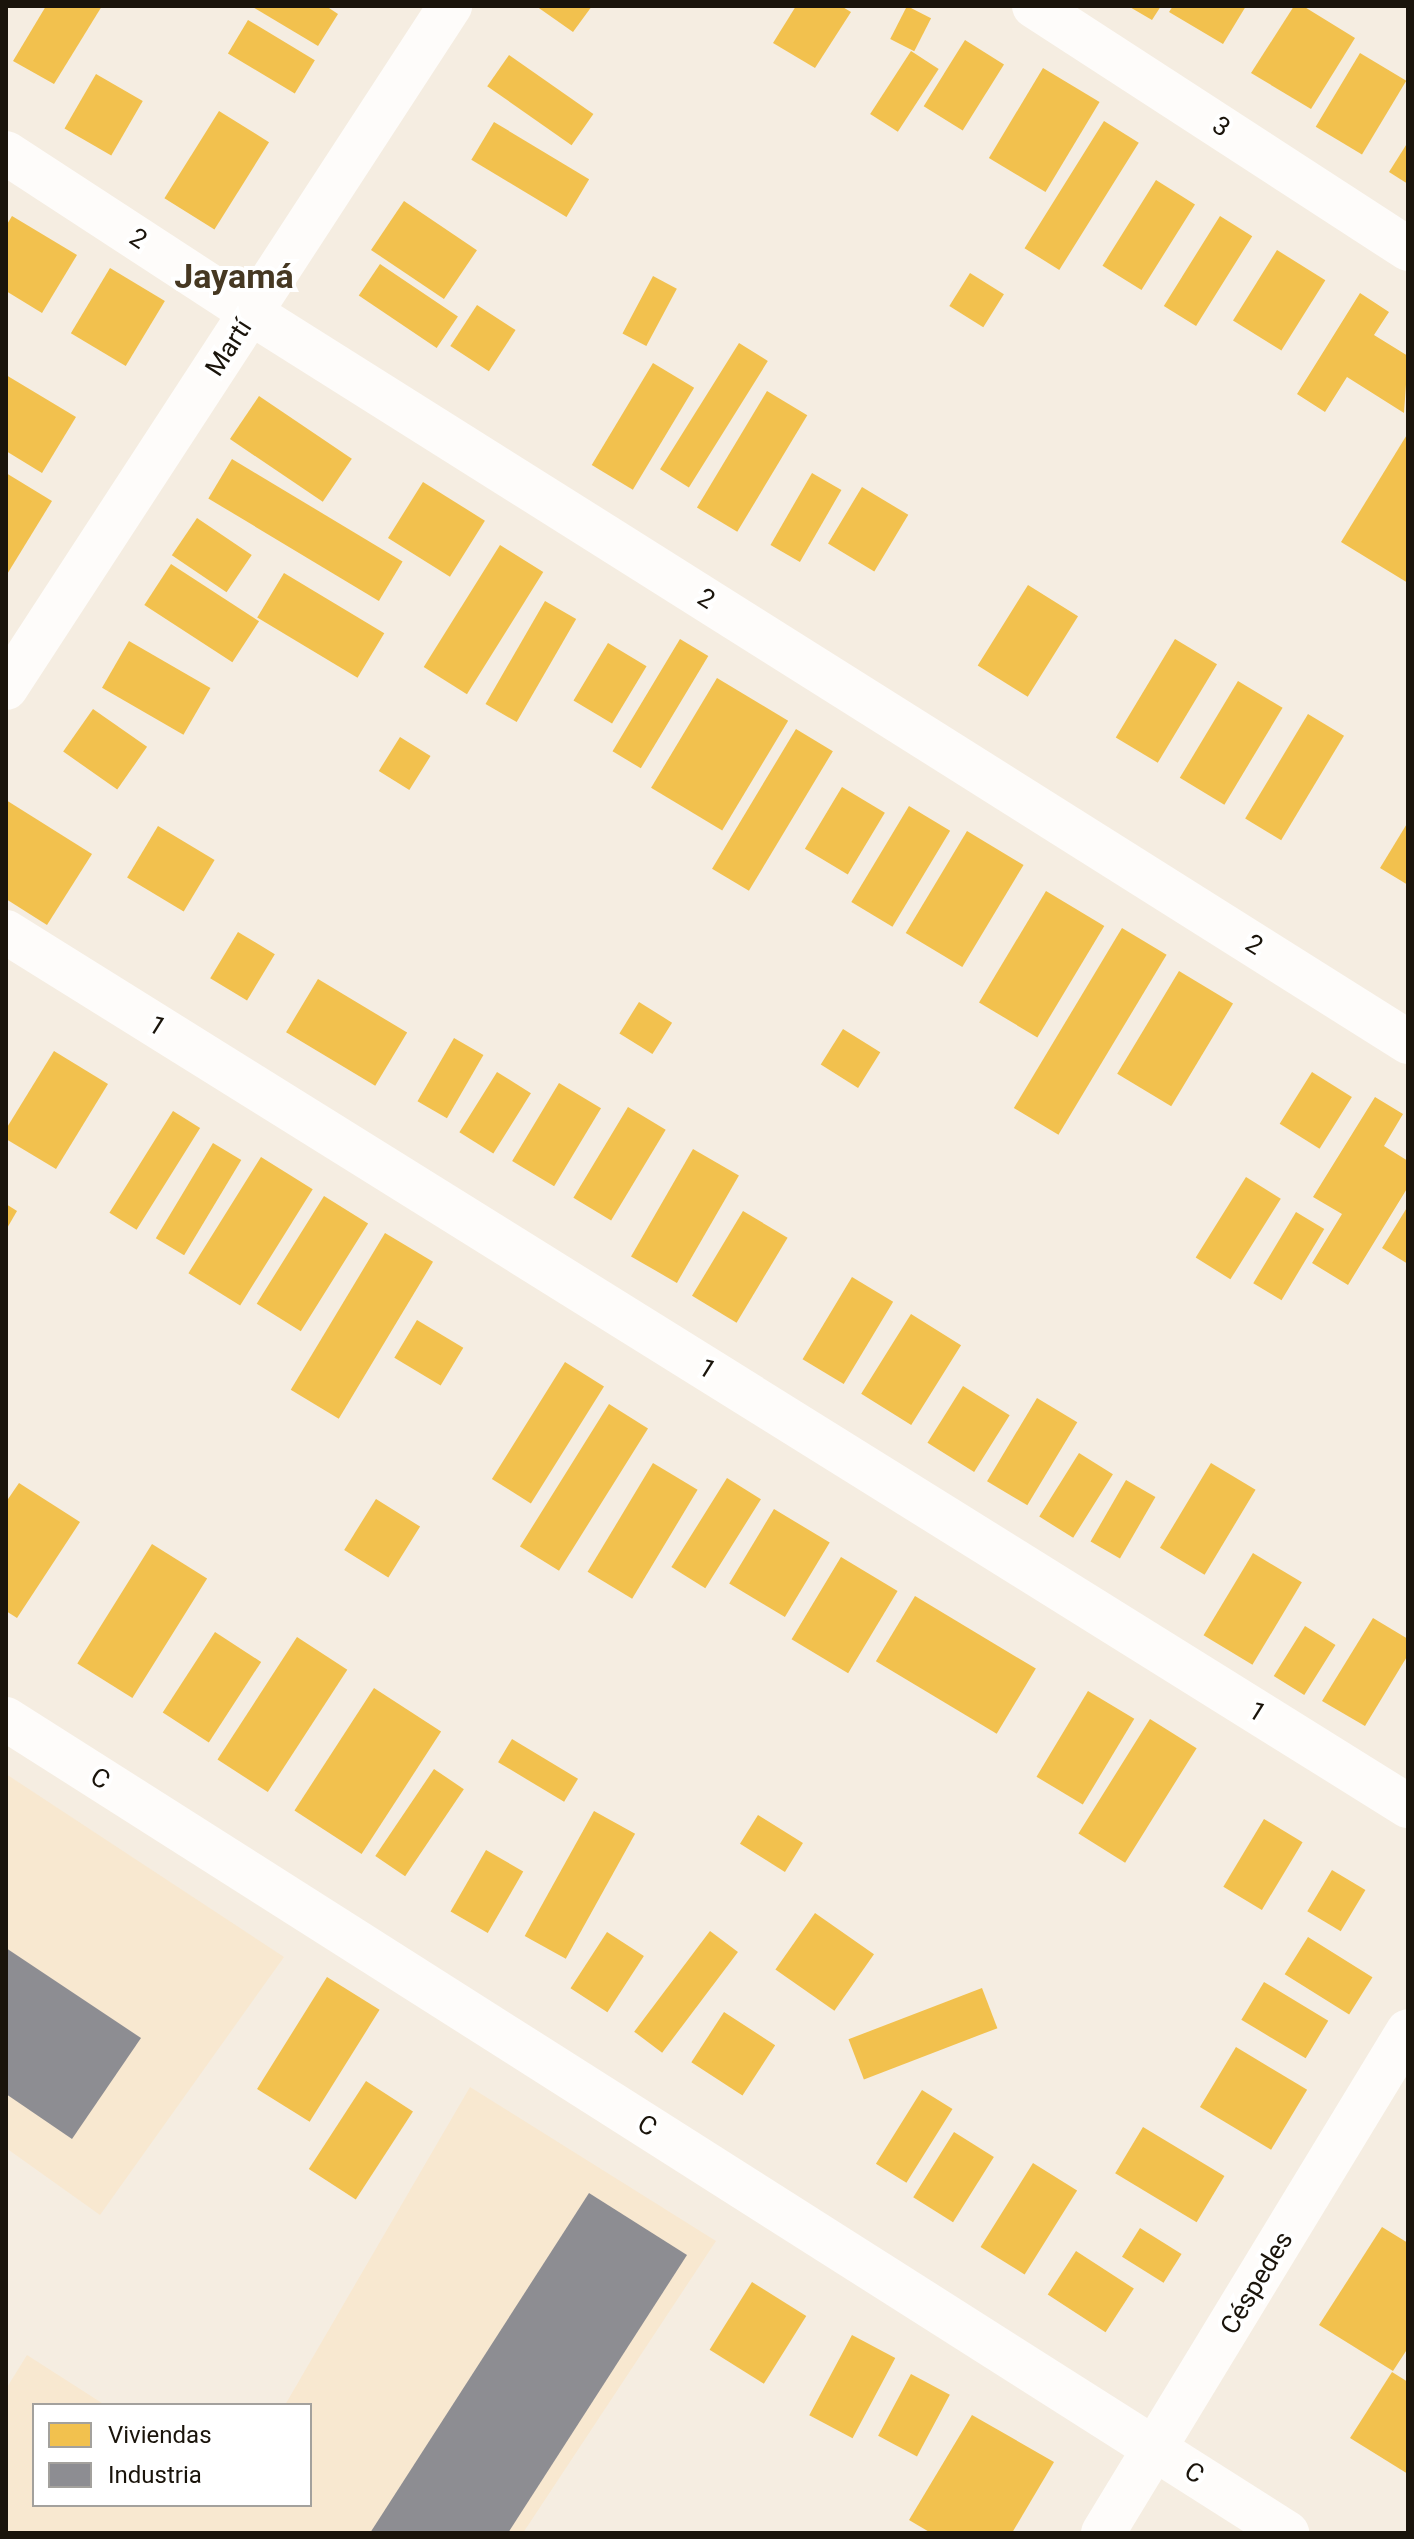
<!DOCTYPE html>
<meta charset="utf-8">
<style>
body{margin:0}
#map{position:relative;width:1414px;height:2539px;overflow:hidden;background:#f5ede1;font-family:Roboto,sans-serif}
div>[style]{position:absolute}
.built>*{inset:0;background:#f8e8d0}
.homes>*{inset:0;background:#f2c14e;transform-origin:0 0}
.industry>*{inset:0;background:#8d8d92}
.minor>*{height:44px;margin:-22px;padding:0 22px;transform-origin:22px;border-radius:22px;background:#fefcfa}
.tertiary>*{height:44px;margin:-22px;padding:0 22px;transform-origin:22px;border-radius:22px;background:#fefcfa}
span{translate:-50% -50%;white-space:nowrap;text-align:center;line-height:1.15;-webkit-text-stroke:8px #fff;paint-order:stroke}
.street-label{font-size:26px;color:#1a140b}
.district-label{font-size:34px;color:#463822;font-weight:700}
.frame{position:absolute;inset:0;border:8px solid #1a140b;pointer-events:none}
.legend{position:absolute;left:32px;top:2403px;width:280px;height:104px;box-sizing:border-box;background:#fff;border:2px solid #a3a19d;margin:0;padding:10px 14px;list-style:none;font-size:24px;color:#1a140b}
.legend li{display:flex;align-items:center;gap:16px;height:40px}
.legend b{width:40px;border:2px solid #a3a19d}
</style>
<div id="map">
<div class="built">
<div style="clip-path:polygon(6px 1774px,284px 1957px,100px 2215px,6px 2148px)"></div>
<div style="clip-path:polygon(470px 2087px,716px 2241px,523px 2533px,6px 2533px,6px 2389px,27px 2355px,105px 2405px,34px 2405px,34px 2505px,310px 2505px,310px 2405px,285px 2405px)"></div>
</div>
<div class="homes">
<div style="clip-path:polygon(46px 6px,102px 6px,54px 84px,13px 61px)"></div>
<div style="clip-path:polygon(251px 6px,326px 6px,338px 14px,318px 46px)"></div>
<div style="clip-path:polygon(536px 6px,592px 6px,573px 32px)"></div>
<div style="clip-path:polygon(796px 6px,841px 6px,851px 12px,815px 68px,773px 43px)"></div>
<div style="left:907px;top:6px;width:27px;height:37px;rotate:27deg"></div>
<div style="clip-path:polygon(1128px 6px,1161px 6px,1152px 20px)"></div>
<div style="clip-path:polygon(1173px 6px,1246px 6px,1223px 44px,1169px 12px)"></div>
<div style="clip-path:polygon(1294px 6px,1303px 6px,1355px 38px,1311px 109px,1251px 73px)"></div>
<div style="left:248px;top:20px;width:78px;height:39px;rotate:31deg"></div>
<div style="left:965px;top:40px;width:46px;height:78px;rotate:32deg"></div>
<div style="left:911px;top:51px;width:33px;height:75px;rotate:33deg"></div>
<div style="left:1360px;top:53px;width:54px;height:86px;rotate:31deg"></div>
<div style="left:509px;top:55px;width:103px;height:38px;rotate:35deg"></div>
<div style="left:1043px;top:68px;width:66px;height:105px;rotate:31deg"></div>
<div style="left:96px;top:74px;width:54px;height:63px;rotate:30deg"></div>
<div style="left:219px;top:111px;width:59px;height:103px;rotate:32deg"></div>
<div style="left:1104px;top:121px;width:41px;height:150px;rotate:32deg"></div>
<div style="left:494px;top:122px;width:111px;height:44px;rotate:31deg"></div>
<div style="clip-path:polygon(1408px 142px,1408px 184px,1389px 172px)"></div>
<div style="left:1156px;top:180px;width:46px;height:101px;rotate:32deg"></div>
<div style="left:404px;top:201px;width:88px;height:59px;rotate:34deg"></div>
<div style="clip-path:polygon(12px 216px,77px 255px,42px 313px,6px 291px,6px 226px)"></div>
<div style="left:1220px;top:216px;width:38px;height:106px;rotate:32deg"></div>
<div style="left:1277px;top:250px;width:57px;height:83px;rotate:32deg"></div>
<div style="left:380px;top:264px;width:94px;height:38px;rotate:34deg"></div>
<div style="left:110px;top:268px;width:64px;height:76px;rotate:31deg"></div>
<div style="left:970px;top:273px;width:40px;height:39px;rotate:32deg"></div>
<div style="left:653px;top:276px;width:27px;height:65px;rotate:28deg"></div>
<div style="clip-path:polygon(1360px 293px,1389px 312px,1374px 335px,1408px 356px,1404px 413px,1347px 377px,1325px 412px,1297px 394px)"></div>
<div style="left:477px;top:305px;width:46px;height:49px;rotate:33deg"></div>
<div style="left:739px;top:343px;width:34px;height:149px;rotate:32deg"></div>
<div style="left:653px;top:363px;width:48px;height:119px;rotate:31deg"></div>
<div style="clip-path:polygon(6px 375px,76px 417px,42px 473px,6px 451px)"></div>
<div style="left:767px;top:391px;width:47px;height:136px;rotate:31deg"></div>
<div style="left:259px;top:396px;width:112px;height:52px;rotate:34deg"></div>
<div style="clip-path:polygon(1408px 433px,1408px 583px,1341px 542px)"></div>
<div style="left:232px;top:459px;width:199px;height:46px;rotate:31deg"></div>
<div style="clip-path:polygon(6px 473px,52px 501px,6px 576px)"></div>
<div style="left:812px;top:473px;width:34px;height:83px;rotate:30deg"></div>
<div style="left:423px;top:482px;width:73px;height:66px;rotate:32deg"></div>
<div style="left:862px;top:487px;width:54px;height:66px;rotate:31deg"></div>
<div style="left:197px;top:518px;width:66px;height:45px;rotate:34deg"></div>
<div style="left:500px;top:545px;width:51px;height:144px;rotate:32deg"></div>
<div style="left:171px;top:564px;width:105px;height:49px;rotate:33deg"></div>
<div style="left:284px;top:573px;width:117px;height:52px;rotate:31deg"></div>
<div style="left:1028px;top:585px;width:59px;height:95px;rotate:32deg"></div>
<div style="left:545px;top:601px;width:36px;height:119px;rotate:30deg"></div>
<div style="left:680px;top:639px;width:33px;height:131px;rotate:31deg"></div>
<div style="left:1175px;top:639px;width:49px;height:115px;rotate:31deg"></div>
<div style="left:129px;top:641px;width:94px;height:54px;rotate:30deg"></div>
<div style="left:608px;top:643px;width:45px;height:67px;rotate:31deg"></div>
<div style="left:717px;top:678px;width:83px;height:128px;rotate:31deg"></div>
<div style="left:1238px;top:681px;width:52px;height:113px;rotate:31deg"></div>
<div style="left:93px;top:709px;width:66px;height:52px;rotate:35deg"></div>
<div style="left:1308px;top:714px;width:42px;height:122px;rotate:31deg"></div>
<div style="left:796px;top:729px;width:43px;height:163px;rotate:31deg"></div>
<div style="left:400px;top:737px;width:36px;height:40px;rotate:32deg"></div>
<div style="left:842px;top:787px;width:50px;height:72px;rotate:31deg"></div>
<div style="clip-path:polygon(6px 800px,92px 854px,47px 925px,6px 899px)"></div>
<div style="left:909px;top:806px;width:48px;height:112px;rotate:31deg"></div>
<div style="clip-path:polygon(1408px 822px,1408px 885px,1380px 868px)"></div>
<div style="left:158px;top:826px;width:66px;height:60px;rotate:31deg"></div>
<div style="left:967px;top:831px;width:66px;height:119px;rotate:31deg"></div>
<div style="left:1046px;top:891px;width:68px;height:130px;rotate:31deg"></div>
<div style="left:1122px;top:928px;width:52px;height:210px;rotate:31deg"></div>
<div style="left:238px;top:932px;width:43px;height:54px;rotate:31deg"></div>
<div style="left:1179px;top:971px;width:63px;height:120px;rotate:31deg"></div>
<div style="left:318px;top:979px;width:104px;height:62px;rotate:31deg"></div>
<div style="left:639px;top:1002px;width:39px;height:37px;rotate:32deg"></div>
<div style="left:843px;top:1029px;width:44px;height:42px;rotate:32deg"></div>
<div style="left:454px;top:1038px;width:34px;height:73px;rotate:30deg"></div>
<div style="clip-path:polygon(54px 1051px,108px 1084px,56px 1169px,6px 1139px,6px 1129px)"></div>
<div style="left:497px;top:1072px;width:40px;height:71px;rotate:32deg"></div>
<div style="left:1312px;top:1072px;width:47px;height:61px;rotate:32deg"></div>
<div style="left:559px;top:1083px;width:49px;height:91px;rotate:31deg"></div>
<div style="clip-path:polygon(1375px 1097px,1403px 1114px,1384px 1146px,1408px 1161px,1408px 1187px,1348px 1285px,1312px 1263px,1342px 1214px,1313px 1197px)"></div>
<div style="left:628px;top:1107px;width:44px;height:106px;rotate:31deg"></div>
<div style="left:173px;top:1111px;width:32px;height:120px;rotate:32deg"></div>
<div style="left:213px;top:1143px;width:33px;height:111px;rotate:31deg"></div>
<div style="left:693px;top:1149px;width:53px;height:124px;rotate:30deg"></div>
<div style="left:261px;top:1157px;width:61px;height:137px;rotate:32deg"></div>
<div style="left:1246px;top:1177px;width:41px;height:95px;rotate:32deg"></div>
<div style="left:324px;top:1196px;width:52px;height:127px;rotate:32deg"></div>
<div style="clip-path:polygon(6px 1204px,17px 1211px,6px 1230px)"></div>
<div style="clip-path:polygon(1408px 1206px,1408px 1264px,1382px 1248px)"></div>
<div style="left:743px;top:1211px;width:52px;height:99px;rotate:31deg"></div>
<div style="left:1296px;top:1212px;width:33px;height:83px;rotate:31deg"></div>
<div style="left:385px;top:1233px;width:56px;height:183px;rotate:31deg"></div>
<div style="left:852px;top:1277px;width:48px;height:96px;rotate:31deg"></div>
<div style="left:911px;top:1314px;width:59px;height:94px;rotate:32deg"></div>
<div style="left:417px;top:1320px;width:54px;height:44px;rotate:31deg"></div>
<div style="left:565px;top:1362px;width:46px;height:138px;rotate:32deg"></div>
<div style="left:963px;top:1386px;width:55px;height:67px;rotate:32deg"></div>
<div style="left:1037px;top:1398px;width:47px;height:97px;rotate:31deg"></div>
<div style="left:609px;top:1404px;width:46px;height:168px;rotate:32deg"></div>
<div style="left:1079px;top:1453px;width:40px;height:75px;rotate:32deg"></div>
<div style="left:653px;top:1463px;width:52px;height:127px;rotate:31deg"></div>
<div style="left:1211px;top:1463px;width:52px;height:99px;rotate:31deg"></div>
<div style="left:727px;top:1478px;width:40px;height:105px;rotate:32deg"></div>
<div style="left:1126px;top:1480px;width:34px;height:71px;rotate:30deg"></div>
<div style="clip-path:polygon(19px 1483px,80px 1522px,17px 1618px,6px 1611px,6px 1502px)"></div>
<div style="left:376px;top:1499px;width:52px;height:60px;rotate:32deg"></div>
<div style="left:774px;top:1509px;width:65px;height:87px;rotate:31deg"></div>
<div style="left:152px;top:1544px;width:65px;height:141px;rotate:32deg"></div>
<div style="left:1253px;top:1553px;width:57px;height:96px;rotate:31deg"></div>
<div style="left:841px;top:1557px;width:66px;height:96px;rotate:31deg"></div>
<div style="left:915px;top:1596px;width:141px;height:76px;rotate:31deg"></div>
<div style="clip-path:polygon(1373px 1618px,1408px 1639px,1408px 1655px,1365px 1726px,1322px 1701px)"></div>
<div style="left:1305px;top:1626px;width:36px;height:59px;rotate:32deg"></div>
<div style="left:215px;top:1632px;width:55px;height:96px;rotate:33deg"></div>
<div style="left:297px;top:1637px;width:60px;height:146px;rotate:33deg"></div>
<div style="left:374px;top:1688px;width:80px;height:146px;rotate:33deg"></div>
<div style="left:1088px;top:1691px;width:54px;height:100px;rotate:31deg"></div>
<div style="left:1150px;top:1719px;width:55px;height:135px;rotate:32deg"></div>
<div style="left:512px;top:1739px;width:77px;height:27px;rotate:31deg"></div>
<div style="left:434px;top:1769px;width:36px;height:105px;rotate:34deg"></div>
<div style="left:594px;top:1811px;width:47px;height:143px;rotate:29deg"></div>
<div style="left:758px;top:1815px;width:53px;height:34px;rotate:32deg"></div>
<div style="left:1264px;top:1819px;width:45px;height:79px;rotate:31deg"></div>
<div style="left:486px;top:1850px;width:43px;height:71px;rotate:30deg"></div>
<div style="left:1332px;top:1870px;width:39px;height:48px;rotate:31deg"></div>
<div style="left:815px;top:1913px;width:72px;height:69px;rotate:35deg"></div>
<div style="left:710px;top:1931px;width:35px;height:126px;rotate:37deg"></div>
<div style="left:607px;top:1932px;width:44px;height:67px;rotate:33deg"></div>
<div style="left:1308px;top:1937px;width:76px;height:44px;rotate:32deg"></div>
<div style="left:327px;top:1977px;width:62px;height:132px;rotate:32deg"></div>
<div style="left:1264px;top:1982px;width:75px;height:44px;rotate:31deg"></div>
<div style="left:982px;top:1988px;width:43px;height:143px;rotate:69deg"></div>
<div style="left:724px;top:2012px;width:61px;height:60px;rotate:33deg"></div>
<div style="left:1236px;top:2047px;width:83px;height:70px;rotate:31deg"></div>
<div style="left:366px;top:2081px;width:56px;height:105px;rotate:33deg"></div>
<div style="left:922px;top:2090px;width:36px;height:87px;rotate:32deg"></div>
<div style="left:1143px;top:2127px;width:95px;height:54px;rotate:31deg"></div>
<div style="left:954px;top:2132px;width:47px;height:77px;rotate:32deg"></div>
<div style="left:1033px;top:2163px;width:52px;height:99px;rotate:32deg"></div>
<div style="clip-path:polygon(1382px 2227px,1408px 2243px,1408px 2348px,1393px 2371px,1319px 2325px)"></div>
<div style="left:1140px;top:2228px;width:49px;height:34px;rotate:32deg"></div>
<div style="left:1076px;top:2251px;width:69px;height:52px;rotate:33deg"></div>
<div style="left:752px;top:2282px;width:64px;height:80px;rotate:32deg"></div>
<div style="left:852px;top:2335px;width:49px;height:91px;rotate:28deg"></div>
<div style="clip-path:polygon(1392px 2372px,1408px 2382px,1408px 2474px,1350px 2438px)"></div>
<div style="left:911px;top:2374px;width:44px;height:70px;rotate:28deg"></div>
<div style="clip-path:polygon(972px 2415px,1054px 2462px,1012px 2533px,931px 2533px,909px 2520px)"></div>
</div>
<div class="industry">
<div style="clip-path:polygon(6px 1948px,141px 2038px,72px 2139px,6px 2094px)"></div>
<div style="clip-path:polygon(589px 2193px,687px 2255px,508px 2533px,370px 2533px)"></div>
</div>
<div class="minor">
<div style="left:1034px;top:6px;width:446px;rotate:33deg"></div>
<div style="left:6px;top:153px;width:293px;rotate:33.1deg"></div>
<div style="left:251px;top:313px;width:1368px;rotate:32.21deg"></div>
<div style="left:6px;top:932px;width:1652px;rotate:31.94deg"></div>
<div style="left:6px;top:1719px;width:1518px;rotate:32.43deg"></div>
<div style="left:1103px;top:2533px;width:587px;rotate:-58.72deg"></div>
</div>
<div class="tertiary">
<div style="left:6px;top:688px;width:814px;rotate:-56.93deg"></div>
</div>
<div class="street-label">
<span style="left:1221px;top:127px;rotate:33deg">3</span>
<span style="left:138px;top:239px;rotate:33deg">2</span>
<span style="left:229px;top:348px;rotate:-57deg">Martí</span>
<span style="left:706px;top:599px;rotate:32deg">2</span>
<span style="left:1254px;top:945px;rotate:32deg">2</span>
<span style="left:157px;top:1026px;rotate:32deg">1</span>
<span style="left:707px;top:1369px;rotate:32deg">1</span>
<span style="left:1257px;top:1712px;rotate:32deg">1</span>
<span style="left:100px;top:1779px;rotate:32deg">C</span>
<span style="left:647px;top:2126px;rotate:32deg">C</span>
<span style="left:1257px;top:2283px;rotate:-59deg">Céspedes</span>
<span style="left:1194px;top:2473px;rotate:33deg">C</span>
</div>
<div class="district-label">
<span style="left:234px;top:277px">Jayamá</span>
</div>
<div class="frame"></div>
<ul class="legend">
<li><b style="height:22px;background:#f2c14e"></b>Viviendas</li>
<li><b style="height:22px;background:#8d8d92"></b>Industria</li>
</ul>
</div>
